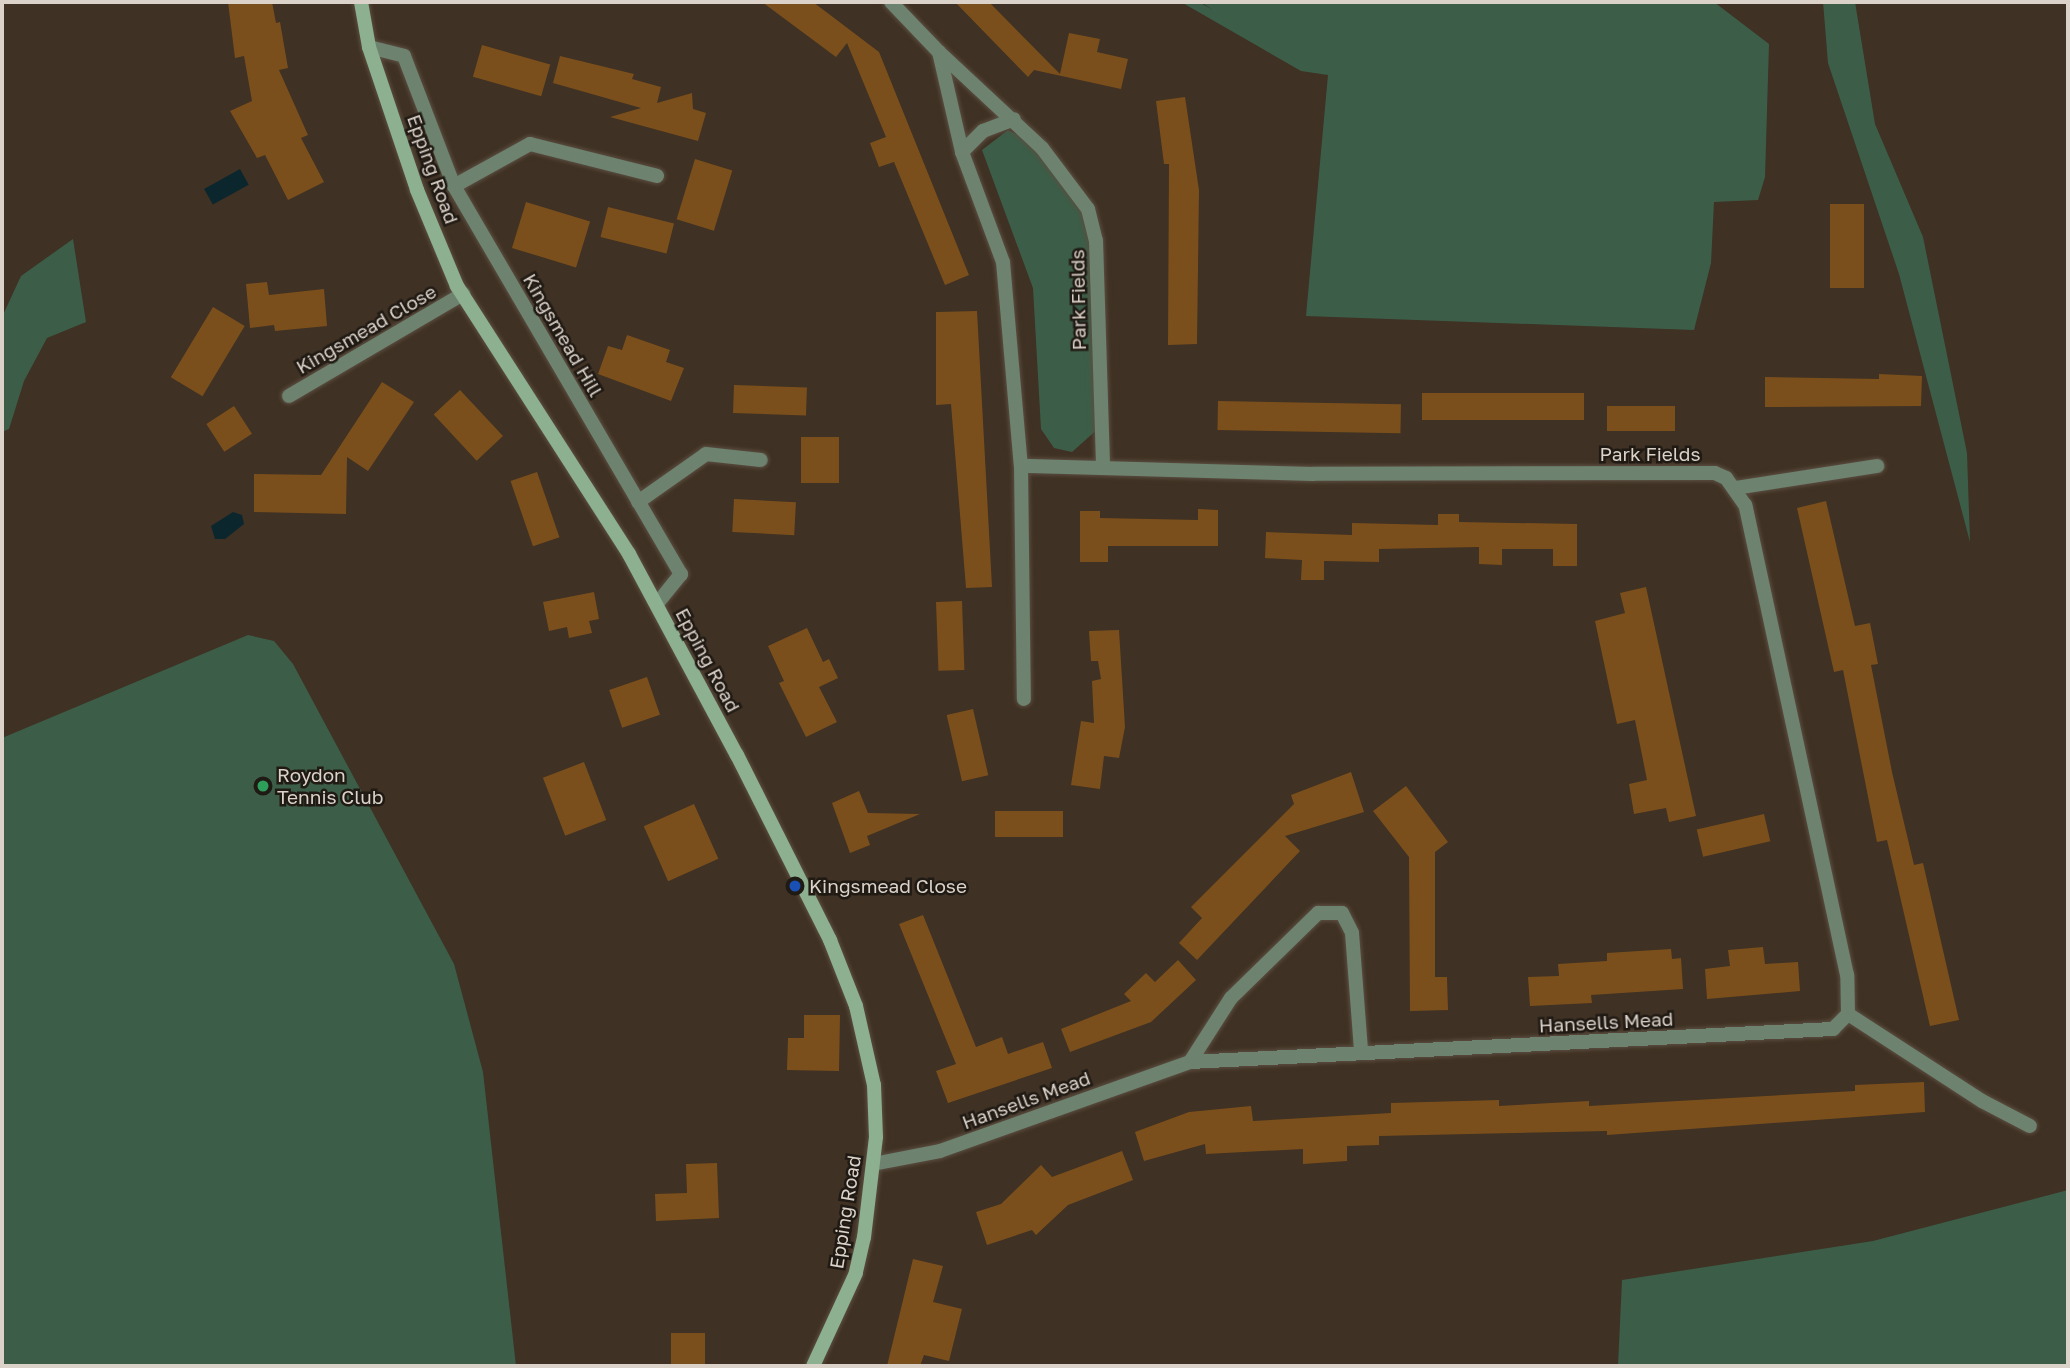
<!DOCTYPE html>
<style>
body{margin:0}
#map{position:relative;width:2070px;height:1368px;overflow:hidden;background:#3f3123;font-family:"Golos Text",sans-serif}
div>[style]{position:absolute}
.green>*{inset:0;background:#3c5e48}
.water>*{inset:0;background:#0c262e;transform-origin:0 0}
.building>*{inset:0;background:#7b4f1c;transform-origin:0 0}
.roads{filter:drop-shadow(0 0 2px #5b4e41) drop-shadow(0 0 2px #5b4e41)}
.lane>*{height:14px;margin:-7px;padding:0 7px;transform-origin:7px;border-radius:7px;background:#6d836f}
.street>*{height:14px;margin:-7px;padding:0 7px;transform-origin:7px;border-radius:7px;background:#6d836f}
.secondary>*{height:14px;margin:-7px;padding:0 7px;transform-origin:7px;border-radius:7px;background:#8cb090}
.dots>*{width:19px;height:19px;translate:-50% -50%;box-sizing:border-box;border:4px solid #201a14;border-radius:50%}
span{translate:-50% -50%;white-space:nowrap;text-align:center;line-height:1.15;-webkit-text-stroke:5px #201a14;paint-order:stroke}
.street-label{font-size:19px;color:#dbd2c9}
.poi-label{font-size:19px;color:#dbd2c9}
.left{translate:0 -50%;text-align:left}
.frame{position:absolute;inset:0;border:4px solid #dbd2c9;pointer-events:none}
</style>
<div id="map">
<div class="green">
<div style="clip-path:polygon(1181px 2px,1199px 2px,1213px 10px,1201px 2px,1714px 2px,1769px 44px,1765px 177px,1758px 200px,1714px 202px,1711px 263px,1694px 330px,1306px 316px,1328px 75px,1301px 71px)"></div>
<div style="clip-path:polygon(1823px 2px,1855px 2px,1875px 124px,1923px 237px,1967px 453px,1970px 542px,1899px 274px,1828px 63px)"></div>
<div style="clip-path:polygon(1008px 130px,1042px 147px,1088px 209px,1100px 427px,1072px 452px,1054px 448px,1041px 429px,1033px 288px,982px 150px)"></div>
<div style="clip-path:polygon(73px 239px,86px 322px,47px 338px,24px 381px,9px 429px,2px 432px,2px 317px,21px 276px)"></div>
<div style="clip-path:polygon(248px 635px,274px 641px,293px 664px,454px 964px,483px 1072px,516px 1366px,2px 1366px,2px 738px)"></div>
<div style="clip-path:polygon(2068px 1190px,2068px 1366px,1618px 1366px,1622px 1280px,1873px 1241px)"></div>
</div>
<div class="water">
<div style="left:240px;top:169px;width:18px;height:41px;rotate:61deg"></div>
<div style="clip-path:polygon(233px 512px,242px 515px,244px 524px,225px 539px,215px 539px,211px 526px)"></div>
</div>
<div class="building">
<div style="clip-path:polygon(228px 2px,272px 2px,276px 23px,280px 22px,288px 68px,279px 70px,308px 135px,301px 138px,324px 182px,288px 200px,265px 155px,257px 158px,230px 111px,252px 101px,244px 56px,235px 58px)"></div>
<div style="clip-path:polygon(762px 2px,813px 2px,879px 52px,969px 275px,945px 285px,894px 162px,879px 167px,870px 143px,886px 137px,847px 43px,836px 57px)"></div>
<div style="clip-path:polygon(955px 2px,989px 2px,1060px 74px,1069px 33px,1100px 39px,1097px 52px,1128px 59px,1121px 89px,1034px 70px,1028px 77px)"></div>
<div style="left:482px;top:45px;width:71px;height:33px;rotate:16deg"></div>
<div style="clip-path:polygon(560px 56px,634px 74px,632px 79px,661px 87px,657px 103px,692px 93px,693px 109px,706px 113px,698px 141px,610px 117px,641px 108px,553px 83px)"></div>
<div style="clip-path:polygon(1185px 97px,1199px 190px,1197px 344px,1168px 345px,1169px 164px,1164px 164px,1156px 101px)"></div>
<div style="left:695px;top:159px;width:39px;height:63px;rotate:17deg"></div>
<div style="left:526px;top:202px;width:67px;height:48px;rotate:17deg"></div>
<div style="left:1830px;top:204px;width:34px;height:84px"></div>
<div style="left:608px;top:207px;width:68px;height:31px;rotate:14deg"></div>
<div style="clip-path:polygon(267px 282px,269px 295px,324px 289px,327px 326px,275px 331px,274px 325px,250px 328px,246px 284px)"></div>
<div style="left:213px;top:307px;width:37px;height:82px;rotate:31deg"></div>
<div style="clip-path:polygon(977px 311px,992px 587px,966px 588px,951px 404px,936px 405px,936px 312px)"></div>
<div style="clip-path:polygon(627px 335px,670px 350px,666px 362px,684px 368px,671px 401px,598px 374px,608px 346px,622px 350px)"></div>
<div style="clip-path:polygon(1879px 374px,1922px 376px,1921px 406px,1765px 407px,1765px 377px,1879px 379px)"></div>
<div style="clip-path:polygon(382px 382px,414px 402px,368px 471px,347px 457px,346px 514px,254px 512px,254px 474px,321px 475px)"></div>
<div style="left:734px;top:385px;width:73px;height:28px;rotate:2deg"></div>
<div style="left:460px;top:390px;width:63px;height:36px;rotate:47deg"></div>
<div style="left:1422px;top:393px;width:162px;height:27px"></div>
<div style="left:1218px;top:401px;width:183px;height:29px;rotate:1deg"></div>
<div style="left:234px;top:406px;width:33px;height:33px;rotate:57deg"></div>
<div style="left:1607px;top:406px;width:68px;height:25px"></div>
<div style="left:801px;top:437px;width:38px;height:46px"></div>
<div style="left:537px;top:472px;width:69px;height:28px;rotate:71deg"></div>
<div style="left:734px;top:499px;width:62px;height:33px;rotate:3deg"></div>
<div style="clip-path:polygon(1826px 501px,1855px 626px,1870px 623px,1878px 664px,1871px 665px,1892px 772px,1914px 865px,1923px 863px,1959px 1020px,1930px 1026px,1887px 840px,1877px 842px,1843px 670px,1834px 672px,1797px 508px)"></div>
<div style="clip-path:polygon(1198px 509px,1218px 510px,1218px 546px,1108px 546px,1108px 562px,1080px 562px,1080px 511px,1100px 511px,1100px 518px,1198px 520px)"></div>
<div style="clip-path:polygon(1438px 514px,1459px 514px,1459px 522px,1577px 524px,1577px 566px,1553px 566px,1553px 549px,1502px 549px,1502px 565px,1479px 564px,1479px 547px,1379px 549px,1379px 562px,1324px 561px,1324px 580px,1301px 580px,1302px 560px,1265px 558px,1266px 532px,1352px 535px,1352px 523px,1438px 525px)"></div>
<div style="clip-path:polygon(1646px 587px,1696px 816px,1669px 822px,1666px 808px,1634px 814px,1629px 784px,1647px 780px,1635px 720px,1617px 724px,1595px 621px,1625px 613px,1620px 593px)"></div>
<div style="clip-path:polygon(594px 592px,599px 619px,589px 621px,592px 633px,569px 638px,567px 627px,549px 631px,543px 602px)"></div>
<div style="left:962px;top:601px;width:69px;height:26px;rotate:88deg"></div>
<div style="clip-path:polygon(807px 628px,823px 662px,829px 659px,838px 678px,819px 687px,837px 722px,806px 737px,779px 683px,784px 681px,768px 646px)"></div>
<div style="clip-path:polygon(1119px 630px,1125px 727px,1119px 758px,1104px 756px,1100px 789px,1071px 785px,1081px 721px,1094px 723px,1092px 681px,1101px 679px,1098px 661px,1091px 661px,1089px 631px)"></div>
<div style="left:647px;top:677px;width:40px;height:40px;rotate:71deg"></div>
<div style="left:973px;top:709px;width:68px;height:27px;rotate:77deg"></div>
<div style="left:584px;top:762px;width:62px;height:44px;rotate:69deg"></div>
<div style="clip-path:polygon(1351px 772px,1364px 812px,1285px 836px,1300px 851px,1197px 960px,1179px 943px,1202px 918px,1191px 907px,1294px 804px,1291px 795px)"></div>
<div style="clip-path:polygon(1406px 786px,1448px 842px,1435px 852px,1435px 977px,1447px 977px,1448px 1010px,1410px 1011px,1409px 857px,1373px 811px)"></div>
<div style="clip-path:polygon(859px 791px,868px 813px,920px 814px,867px 836px,870px 845px,850px 853px,832px 803px)"></div>
<div style="left:694px;top:804px;width:60px;height:55px;rotate:66deg"></div>
<div style="left:1063px;top:811px;width:26px;height:68px;rotate:90deg"></div>
<div style="left:1764px;top:814px;width:28px;height:69px;rotate:77deg"></div>
<div style="clip-path:polygon(923px 915px,976px 1047px,1002px 1037px,1008px 1054px,1043px 1042px,1052px 1068px,948px 1103px,936px 1071px,956px 1064px,899px 924px)"></div>
<div style="clip-path:polygon(1763px 947px,1765px 964px,1798px 962px,1800px 991px,1707px 999px,1705px 969px,1730px 966px,1728px 950px)"></div>
<div style="clip-path:polygon(1671px 949px,1672px 959px,1681px 958px,1683px 989px,1591px 995px,1592px 1003px,1530px 1006px,1528px 977px,1559px 976px,1558px 964px,1607px 961px,1607px 953px)"></div>
<div style="clip-path:polygon(1178px 960px,1196px 980px,1151px 1022px,1070px 1052px,1061px 1029px,1131px 1001px,1124px 994px,1146px 973px,1155px 982px)"></div>
<div style="clip-path:polygon(804px 1015px,840px 1015px,839px 1071px,787px 1070px,788px 1038px,804px 1038px)"></div>
<div style="clip-path:polygon(1924px 1082px,1925px 1112px,1607px 1135px,1607px 1131px,1379px 1136px,1379px 1145px,1347px 1146px,1347px 1161px,1303px 1164px,1303px 1149px,1206px 1154px,1205px 1144px,1144px 1161px,1135px 1132px,1189px 1112px,1251px 1106px,1253px 1121px,1391px 1113px,1391px 1103px,1499px 1100px,1499px 1106px,1589px 1101px,1589px 1106px,1855px 1091px,1855px 1085px)"></div>
<div style="clip-path:polygon(1122px 1151px,1133px 1180px,1068px 1205px,1036px 1235px,1032px 1230px,987px 1245px,976px 1212px,1001px 1204px,1041px 1165px,1052px 1177px)"></div>
<div style="clip-path:polygon(717px 1163px,719px 1218px,656px 1221px,655px 1194px,687px 1193px,686px 1164px)"></div>
<div style="clip-path:polygon(913px 1259px,943px 1266px,933px 1302px,962px 1309px,949px 1361px,924px 1355px,920px 1366px,887px 1366px)"></div>
<div style="left:705px;top:1333px;width:33px;height:34px;rotate:90deg"></div>
</div>
<div class="roads">
<div class="lane">
<div style="left:1735px;top:488px;width:144px;rotate:-8.8deg"></div>
<div style="left:1848px;top:1014px;width:160px;rotate:33deg"></div>
<div style="left:1982px;top:1101px;width:54px;rotate:27.5deg"></div>
</div>
<div class="street">
<div style="left:891px;top:2px;width:69px;rotate:46.2deg"></div>
<div style="left:939px;top:52px;width:103px;rotate:77deg"></div>
<div style="left:962px;top:152px;width:117px;rotate:69.6deg"></div>
<div style="left:1003px;top:262px;width:205px;rotate:85deg"></div>
<div style="left:1021px;top:466px;width:233px;rotate:89.3deg"></div>
<div style="left:369px;top:47px;width:36px;rotate:14deg"></div>
<div style="left:404px;top:56px;width:139px;rotate:69deg"></div>
<div style="left:454px;top:186px;width:87px;rotate:-28.9deg"></div>
<div style="left:530px;top:144px;width:131px;rotate:14.1deg"></div>
<div style="left:939px;top:52px;width:141px;rotate:43deg"></div>
<div style="left:1042px;top:148px;width:76px;rotate:53deg"></div>
<div style="left:1088px;top:209px;width:33px;rotate:76deg"></div>
<div style="left:1096px;top:241px;width:225px;rotate:88.2deg"></div>
<div style="left:962px;top:152px;width:30px;rotate:-45deg"></div>
<div style="left:983px;top:131px;width:33px;rotate:-21deg"></div>
<div style="left:454px;top:186px;width:450px;rotate:59.7deg"></div>
<div style="left:681px;top:574px;width:38px;rotate:129deg"></div>
<div style="left:289px;top:396px;width:202px;rotate:-30.4deg"></div>
<div style="left:638px;top:502px;width:83px;rotate:-35.2deg"></div>
<div style="left:706px;top:454px;width:55px;rotate:6.2deg"></div>
<div style="left:1190px;top:1062px;width:76px;rotate:-57.4deg"></div>
<div style="left:1231px;top:998px;width:122px;rotate:-44.3deg"></div>
<div style="left:1318px;top:913px;width:24px"></div>
<div style="left:1342px;top:913px;width:22px;rotate:63deg"></div>
<div style="left:1352px;top:933px;width:118px;rotate:85.6deg"></div>
<div style="left:873px;top:1164px;width:68px;rotate:-11deg"></div>
<div style="left:940px;top:1151px;width:265px;rotate:-19.6deg"></div>
<div style="left:1190px;top:1062px;width:644px;rotate:-2.94deg"></div>
<div style="left:1833px;top:1029px;width:21px;rotate:-45deg"></div>
<div style="left:1848px;top:1014px;width:39px;rotate:-91deg"></div>
<div style="left:1847px;top:975px;width:481px;rotate:-102.2deg"></div>
<div style="left:1745px;top:505px;width:33px;rotate:-125deg"></div>
<div style="left:1726px;top:478px;width:12px;rotate:-156deg"></div>
<div style="left:1715px;top:473px;width:402px;rotate:179.9deg"></div>
<div style="left:1313px;top:474px;width:292px;rotate:-178.4deg"></div>
</div>
<div class="secondary">
<div style="left:361px;top:2px;width:46px;rotate:79.9deg"></div>
<div style="left:369px;top:47px;width:151px;rotate:71.4deg"></div>
<div style="left:417px;top:190px;width:104px;rotate:67.4deg"></div>
<div style="left:457px;top:286px;width:318px;rotate:57.3deg"></div>
<div style="left:629px;top:554px;width:228px;rotate:61.8deg"></div>
<div style="left:737px;top:755px;width:207px;rotate:63.3deg"></div>
<div style="left:830px;top:940px;width:71px;rotate:68.5deg"></div>
<div style="left:856px;top:1006px;width:81px;rotate:77.2deg"></div>
<div style="left:874px;top:1085px;width:52px;rotate:87.8deg"></div>
<div style="left:876px;top:1137px;width:101px;rotate:96.8deg"></div>
<div style="left:864px;top:1237px;width:37px;rotate:103deg"></div>
<div style="left:856px;top:1273px;width:102px;rotate:114.8deg"></div>
</div>
</div>
<div class="dots">
<div style="left:263px;top:786px;background:#2e9e5b"></div>
<div style="left:795px;top:886px;background:#1a4fb4"></div>
</div>
<div class="street-label">
<span style="left:433px;top:169px;rotate:70deg">Epping Road</span>
<span style="left:1078px;top:300px;rotate:-91deg">Park Fields</span>
<span style="left:366px;top:329px;rotate:-30deg">Kingsmead Close</span>
<span style="left:563px;top:335px;rotate:60deg">Kingsmead Hill</span>
<span style="left:1650px;top:454px">Park Fields</span>
<span style="left:708px;top:660px;rotate:62deg">Epping Road</span>
<span style="left:1606px;top:1022px;rotate:-3deg">Hansells Mead</span>
<span style="left:1026px;top:1100px;rotate:-20deg">Hansells Mead</span>
<span style="left:845px;top:1212px;rotate:-81deg">Epping Road</span>
</div>
<div class="poi-label">
<span class="left" style="left:277px;top:786px">Roydon<br>Tennis Club</span>
<span class="left" style="left:809px;top:886px">Kingsmead Close</span>
</div>
<div class="frame"></div>
</div>
